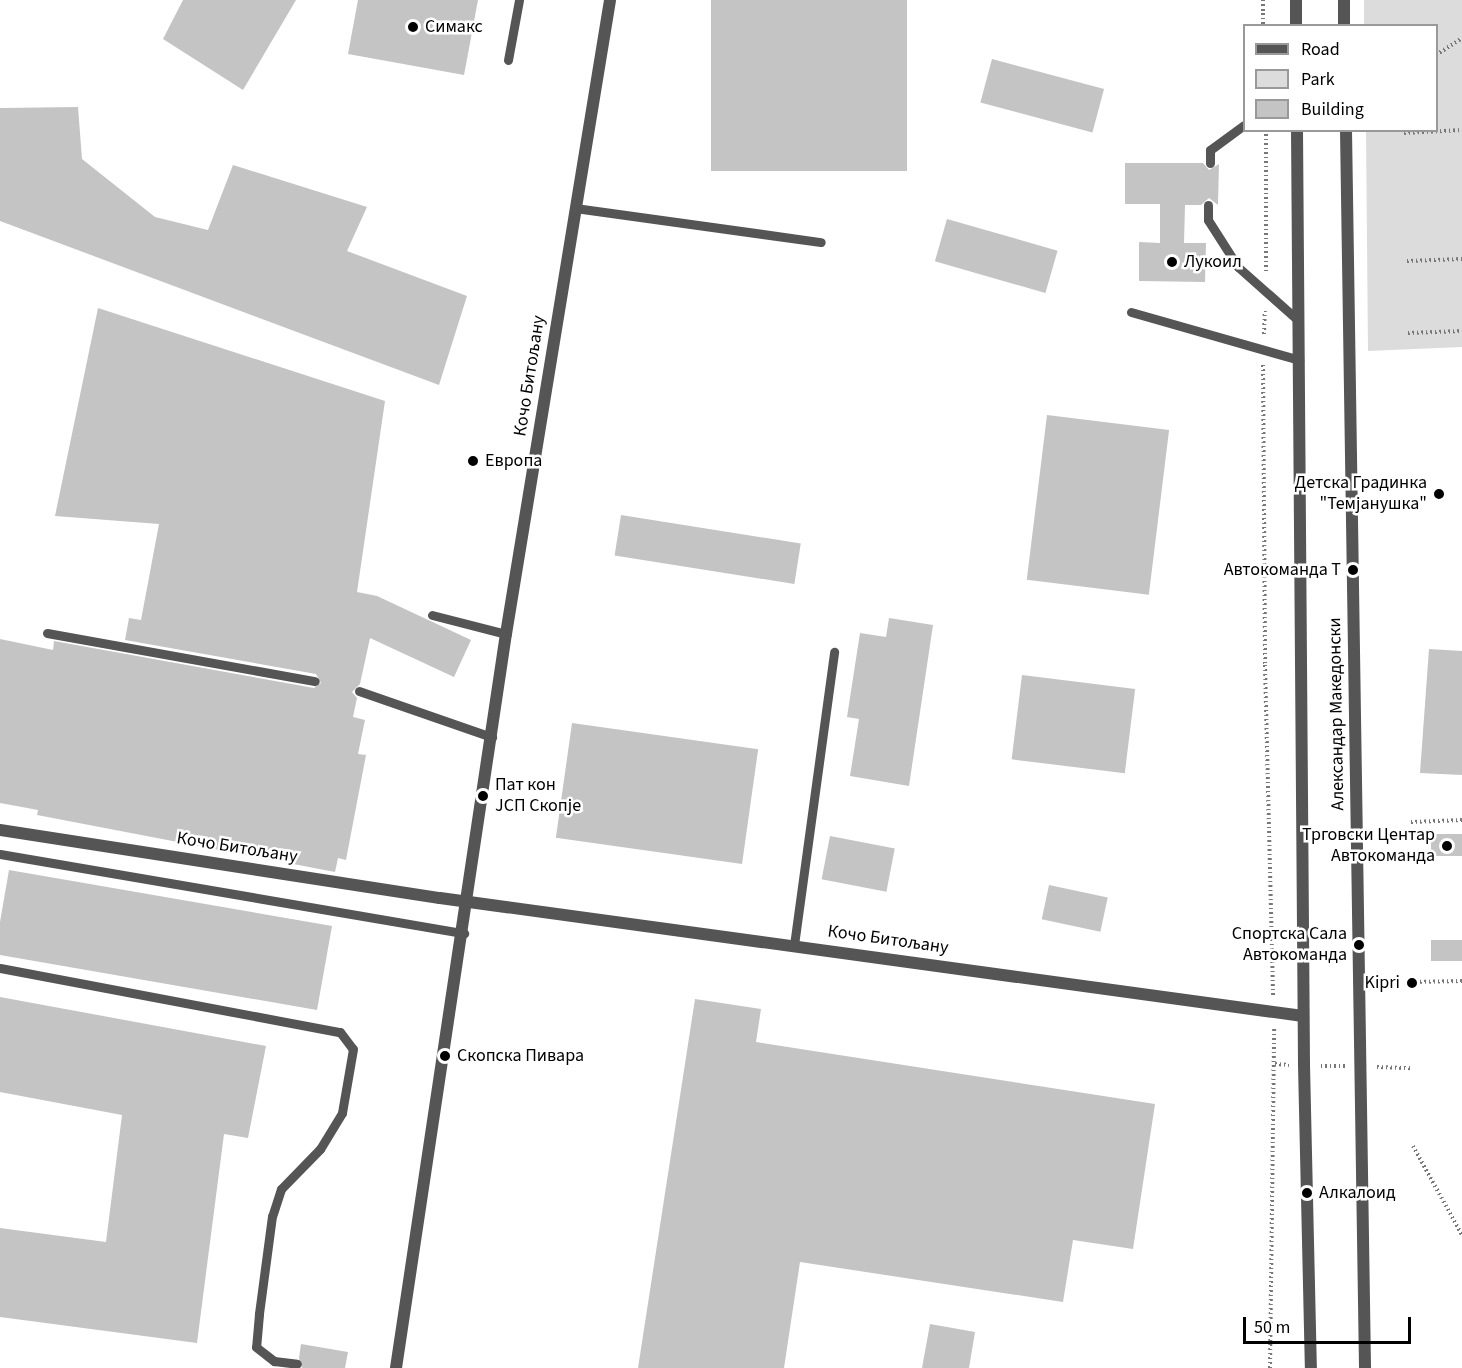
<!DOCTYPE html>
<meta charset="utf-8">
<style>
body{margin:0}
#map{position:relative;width:1462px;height:1368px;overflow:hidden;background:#fff;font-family:"Source Sans 3",sans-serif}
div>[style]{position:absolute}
.green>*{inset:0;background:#dcdcdc}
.building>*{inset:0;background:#c4c4c4;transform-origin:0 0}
.path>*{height:4px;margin-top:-2px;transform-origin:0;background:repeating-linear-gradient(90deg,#777 0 1.5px,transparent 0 4.5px)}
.service>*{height:9px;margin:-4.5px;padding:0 4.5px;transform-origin:4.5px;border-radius:4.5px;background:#555}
.minor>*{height:12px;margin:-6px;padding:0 6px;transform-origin:6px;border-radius:6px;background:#555}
.tertiary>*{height:12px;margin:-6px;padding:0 6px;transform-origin:6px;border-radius:6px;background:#555}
.dots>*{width:16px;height:16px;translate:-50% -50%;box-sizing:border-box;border:3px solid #fff;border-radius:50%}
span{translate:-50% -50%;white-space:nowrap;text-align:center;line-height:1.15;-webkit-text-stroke:5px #fff;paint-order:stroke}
.poi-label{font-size:18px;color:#000}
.left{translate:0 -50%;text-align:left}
.right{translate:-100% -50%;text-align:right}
.street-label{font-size:18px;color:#000}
.legend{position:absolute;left:1243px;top:24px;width:195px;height:108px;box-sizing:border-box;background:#fff;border:2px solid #999;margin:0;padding:8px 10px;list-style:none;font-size:18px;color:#000}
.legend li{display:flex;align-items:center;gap:12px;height:30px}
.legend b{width:30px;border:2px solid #999}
.scale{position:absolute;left:1243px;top:1317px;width:168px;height:27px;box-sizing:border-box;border:3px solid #000;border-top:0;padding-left:8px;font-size:18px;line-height:21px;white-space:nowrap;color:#000;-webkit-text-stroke:4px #fff;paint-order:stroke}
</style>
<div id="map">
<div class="green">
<div style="clip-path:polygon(1364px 0,1462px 0,1462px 347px,1368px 351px,1366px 131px,1436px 130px,1436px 26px,1364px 25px)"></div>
</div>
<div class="building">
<div style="clip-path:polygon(183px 0,296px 0,243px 90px,163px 39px)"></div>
<div style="clip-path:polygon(358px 0,478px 0,464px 75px,348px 54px)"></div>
<div style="left:711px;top:0;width:196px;height:171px"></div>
<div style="left:992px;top:59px;width:116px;height:45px;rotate:15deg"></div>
<div style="clip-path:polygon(78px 107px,82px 159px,155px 217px,208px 230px,233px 165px,367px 207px,347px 251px,467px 296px,439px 385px,0 221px,0 108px)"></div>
<div style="clip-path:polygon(1125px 163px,1203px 163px,1209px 170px,1219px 164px,1218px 205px,1209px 198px,1201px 205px,1185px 205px,1184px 243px,1206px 243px,1205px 282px,1139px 281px,1139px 242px,1160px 243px,1160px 204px,1125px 204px)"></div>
<div style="left:947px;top:219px;width:115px;height:44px;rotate:16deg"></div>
<div style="clip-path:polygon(98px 308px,385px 401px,357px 592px,377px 596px,471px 640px,454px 677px,370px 638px,360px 684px,352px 692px,357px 698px,353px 717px,365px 720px,358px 754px,366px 755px,346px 860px,338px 858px,335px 872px,37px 815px,38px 810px,0 803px,0 639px,53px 650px,54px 641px,314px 688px,321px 683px,316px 674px,125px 640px,129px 618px,141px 620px,159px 524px,55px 516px)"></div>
<div style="left:1047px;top:415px;width:123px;height:166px;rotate:7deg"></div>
<div style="left:621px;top:515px;width:182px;height:41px;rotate:9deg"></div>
<div style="clip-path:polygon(889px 618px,933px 625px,909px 786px,850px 776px,859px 719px,847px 717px,860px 633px,886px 637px)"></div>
<div style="clip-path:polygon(1429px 649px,1462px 651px,1462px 775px,1420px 773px)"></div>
<div style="left:1022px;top:675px;width:114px;height:85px;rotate:7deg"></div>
<div style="left:572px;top:723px;width:188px;height:116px;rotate:8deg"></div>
<div style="left:1462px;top:834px;width:22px;height:31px;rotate:90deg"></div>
<div style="left:830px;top:836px;width:66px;height:44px;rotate:11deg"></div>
<div style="clip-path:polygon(9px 870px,332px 926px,317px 1010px,0 955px,0 922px)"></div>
<div style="left:1049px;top:885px;width:60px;height:35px;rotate:12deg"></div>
<div style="left:1462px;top:940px;width:21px;height:31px;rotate:90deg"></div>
<div style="clip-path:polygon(0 997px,266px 1046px,248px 1138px,224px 1134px,197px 1343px,0 1317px,0 1228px,106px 1242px,122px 1115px,0 1092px)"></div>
<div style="clip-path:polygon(695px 999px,761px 1009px,756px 1042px,1155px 1104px,1133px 1249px,1073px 1240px,1063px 1302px,800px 1262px,784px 1368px,638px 1368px)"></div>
<div style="clip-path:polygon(930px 1324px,975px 1332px,969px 1368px,922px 1368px)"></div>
<div style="clip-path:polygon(301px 1344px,348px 1352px,345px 1368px,302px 1368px,299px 1358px)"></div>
</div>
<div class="path">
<div style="left:1263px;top:0;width:26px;rotate:90deg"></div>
<div style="left:1436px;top:55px;width:31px;rotate:-33deg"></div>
<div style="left:1404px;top:133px;width:58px;rotate:-3deg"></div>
<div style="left:1407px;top:261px;width:55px;rotate:-2.1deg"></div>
<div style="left:1266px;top:271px;width:141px;rotate:-90deg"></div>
<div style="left:1408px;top:333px;width:54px;rotate:-2.1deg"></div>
<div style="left:1264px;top:334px;width:23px;rotate:-88deg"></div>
<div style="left:1263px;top:365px;width:300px;rotate:89.6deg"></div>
<div style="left:1265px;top:665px;width:332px;rotate:88.6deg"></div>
<div style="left:1411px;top:822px;width:51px;rotate:-2.2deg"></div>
<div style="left:1411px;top:982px;width:51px;rotate:-1.1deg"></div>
<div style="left:1275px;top:1064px;width:14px;rotate:4deg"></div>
<div style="left:1321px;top:1066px;width:25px"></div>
<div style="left:1377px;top:1067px;width:35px;rotate:2deg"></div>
<div style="left:1413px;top:1146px;width:102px;rotate:61.2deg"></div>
<div style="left:1270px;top:1368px;width:340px;rotate:-89.3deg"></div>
</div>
<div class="service">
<div style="left:508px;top:60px;width:61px;rotate:-79.6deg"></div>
<div style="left:1210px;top:163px;width:13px;rotate:-90deg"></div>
<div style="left:1210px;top:150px;width:42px;rotate:-36.3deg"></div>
<div style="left:1208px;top:205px;width:15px;rotate:90deg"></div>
<div style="left:1208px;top:220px;width:56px;rotate:57.4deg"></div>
<div style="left:1238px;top:267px;width:80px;rotate:41.5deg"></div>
<div style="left:575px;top:208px;width:248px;rotate:7.9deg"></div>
<div style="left:1131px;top:312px;width:175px;rotate:15.9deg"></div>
<div style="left:432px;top:615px;width:76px;rotate:14.4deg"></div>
<div style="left:47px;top:633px;width:272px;rotate:10.2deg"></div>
<div style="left:359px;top:691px;width:141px;rotate:19.1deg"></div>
<div style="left:0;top:854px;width:471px;rotate:9.7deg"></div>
<div style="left:794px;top:945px;width:296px;rotate:-82.2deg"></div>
<div style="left:0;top:968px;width:346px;rotate:10.7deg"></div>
<div style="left:340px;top:1032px;width:21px;rotate:53deg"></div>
<div style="left:353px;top:1049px;width:65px;rotate:99.8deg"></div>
<div style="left:342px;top:1113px;width:42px;rotate:121.4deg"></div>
<div style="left:320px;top:1149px;width:56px;rotate:134.3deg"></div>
<div style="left:281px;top:1189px;width:28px;rotate:108deg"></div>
<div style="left:272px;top:1216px;width:99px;rotate:97.6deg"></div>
<div style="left:259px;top:1314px;width:33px;rotate:95deg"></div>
<div style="left:256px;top:1347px;width:23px;rotate:38deg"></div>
<div style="left:274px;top:1361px;width:23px;rotate:7deg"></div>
</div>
<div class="minor">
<div style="left:0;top:830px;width:445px;rotate:8.8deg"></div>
<div style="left:440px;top:898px;width:871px;rotate:7.79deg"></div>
<div style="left:396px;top:1368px;width:742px;rotate:-81.48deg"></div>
<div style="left:506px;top:634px;width:642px;rotate:-80.68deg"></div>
</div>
<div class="tertiary">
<div style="left:1296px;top:0;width:26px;rotate:90deg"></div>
<div style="left:1344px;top:0;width:26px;rotate:90deg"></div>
<div style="left:1297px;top:130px;width:935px;rotate:89.57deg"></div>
<div style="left:1304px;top:1065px;width:303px;rotate:88.7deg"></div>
<div style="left:1346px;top:130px;width:1238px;rotate:89.12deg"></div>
</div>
<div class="dots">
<div style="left:413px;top:27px;background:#000"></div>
<div style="left:1172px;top:262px;background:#000"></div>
<div style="left:473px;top:461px;background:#000"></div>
<div style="left:1439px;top:494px;background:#000"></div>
<div style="left:1353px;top:570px;background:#000"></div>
<div style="left:483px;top:796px;background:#000"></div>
<div style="left:1447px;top:846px;background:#000"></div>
<div style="left:1359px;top:945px;background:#000"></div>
<div style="left:1412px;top:983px;background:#000"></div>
<div style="left:445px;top:1056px;background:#000"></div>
<div style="left:1307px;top:1193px;background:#000"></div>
</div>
<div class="poi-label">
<span class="left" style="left:425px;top:27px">Симакс</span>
<span class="left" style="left:1184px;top:262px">Лукоил</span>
<span class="left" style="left:485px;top:461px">Европа</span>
<span class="right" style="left:1427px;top:494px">Детска Градинка<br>"Темјанушка"</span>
<span class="right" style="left:1341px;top:570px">Автокоманда Т</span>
<span class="left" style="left:495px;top:796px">Пат кон<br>ЈСП Скопје</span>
<span class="right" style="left:1435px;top:846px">Трговски Центар<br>Автокоманда</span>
<span class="right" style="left:1347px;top:945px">Спортска Сала<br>Автокоманда</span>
<span class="right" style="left:1400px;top:983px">Kipri</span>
<span class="left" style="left:457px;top:1056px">Скопска Пивара</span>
<span class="left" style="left:1319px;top:1193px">Алкалоид</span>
</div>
<div class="street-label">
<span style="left:530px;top:376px;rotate:-81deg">Кочо Битољану</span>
<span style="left:1337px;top:714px;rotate:-91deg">Александар Македонски</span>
<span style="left:237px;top:848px;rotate:9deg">Кочо Битољану</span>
<span style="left:888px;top:940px;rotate:8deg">Кочо Битољану</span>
</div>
<ul class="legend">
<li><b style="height:8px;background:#555"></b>Road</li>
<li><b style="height:16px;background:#dcdcdc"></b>Park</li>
<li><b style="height:16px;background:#c4c4c4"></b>Building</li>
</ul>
<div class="scale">50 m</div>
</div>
